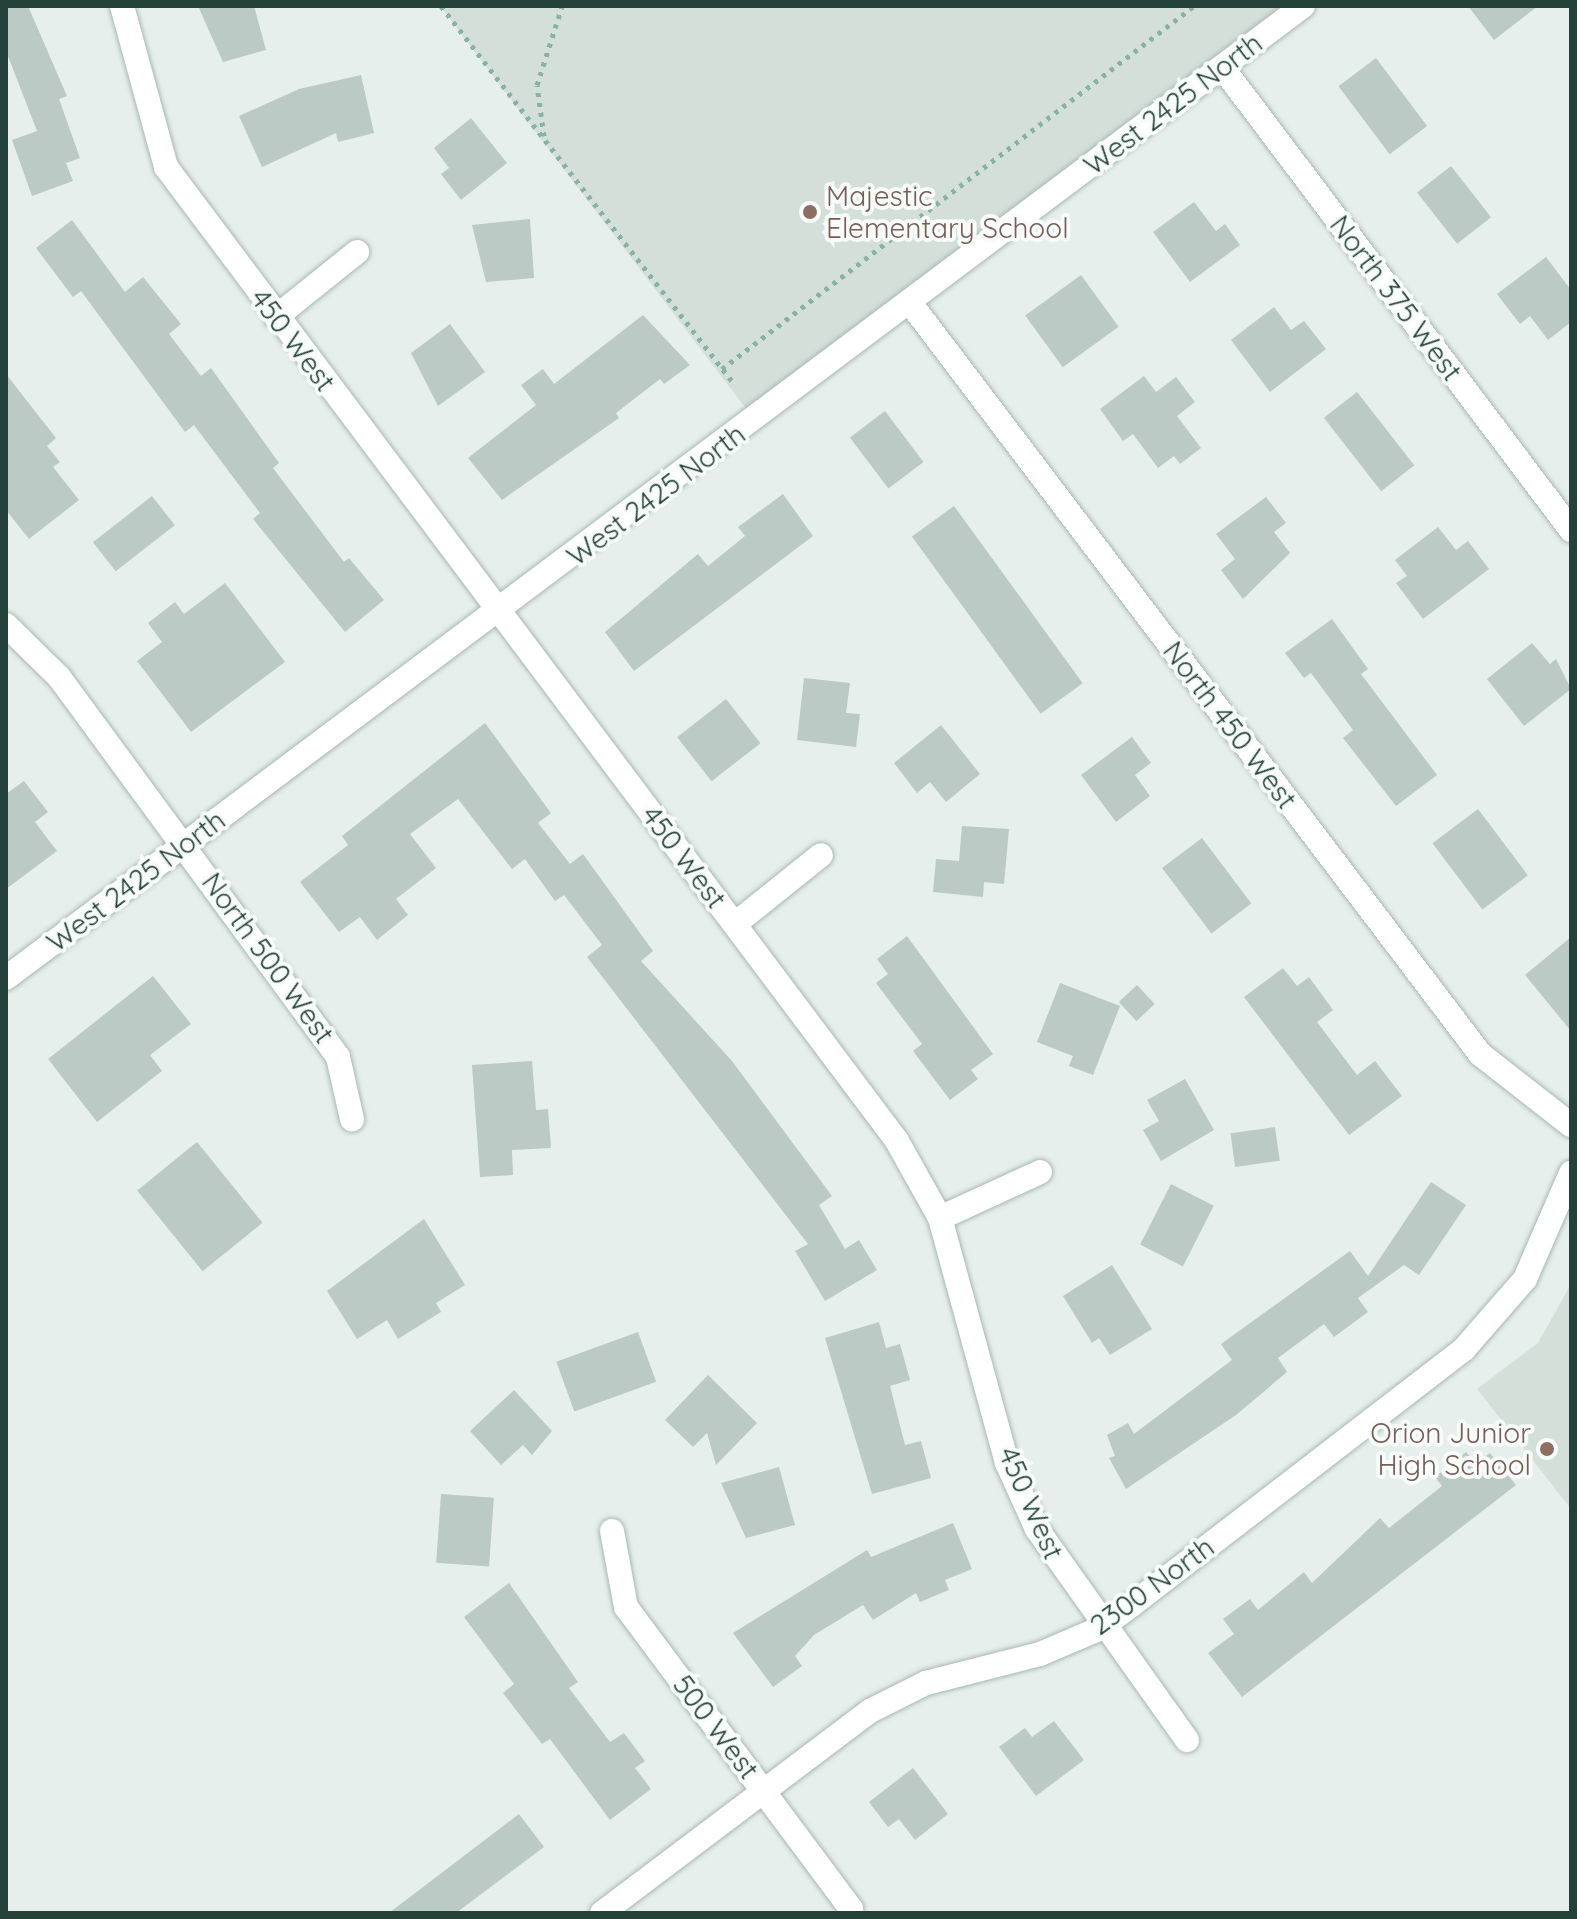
<!DOCTYPE html>
<style>
body{margin:0}
#map{position:relative;width:1577px;height:1919px;overflow:hidden;background:#e6efeb;font-family:Quicksand,sans-serif}
div>[style]{position:absolute}
.built>*{inset:0;background:#d4dfda}
.building>*{inset:0;background:#bbcac4;transform-origin:0 0}
.path>*{height:5px;margin-top:-2.5px;transform-origin:0;background:repeating-linear-gradient(90deg,#86b3a5 0 4px,transparent 0 10px)}
.roads{filter:drop-shadow(0 0 2px #a8b8b2) drop-shadow(0 0 2px #a8b8b2)}
.minor>*{height:24px;margin:-12px;padding:0 12px;transform-origin:12px;border-radius:12px;background:#fff}
.dots>*{width:22px;height:22px;translate:-50% -50%;box-sizing:border-box;border:4px solid #f7fbf9;border-radius:50%}
span{translate:-50% -50%;white-space:nowrap;text-align:center;line-height:1.15;-webkit-text-stroke:8px #f7fbf9;paint-order:stroke}
.street-label{font-size:28px;color:#24423a}
.education-label{font-size:28px;color:#785e54}
.left{translate:0 -50%;text-align:left}
.right{translate:-100% -50%;text-align:right}
.frame{position:absolute;inset:0;border:8px solid #24423a;pointer-events:none}
</style>
<div id="map">
<div class="built">
<div style="clip-path:polygon(440px 6px,1296px 6px,753px 418px)"></div>
<div style="clip-path:polygon(1571px 1284px,1571px 1509px,1477px 1389px,1538px 1343px)"></div>
</div>
<div class="building">
<div style="clip-path:polygon(6px 6px,28px 6px,67px 96px,59px 99px,80px 158px,66px 163px,73px 181px,32px 196px,12px 140px,37px 131px,6px 51px)"></div>
<div style="clip-path:polygon(198px 6px,254px 6px,266px 50px,223px 62px)"></div>
<div style="clip-path:polygon(1468px 6px,1538px 6px,1494px 40px)"></div>
<div style="left:1376px;top:58px;width:85px;height:47px;rotate:53deg"></div>
<div style="clip-path:polygon(361px 75px,374px 133px,338px 142px,336px 133px,262px 167px,239px 116px,299px 89px)"></div>
<div style="clip-path:polygon(471px 118px,507px 163px,461px 200px,441px 174px,449px 168px,434px 148px)"></div>
<div style="left:1451px;top:166px;width:65px;height:43px;rotate:52deg"></div>
<div style="clip-path:polygon(1194px 202px,1216px 231px,1225px 224px,1240px 245px,1190px 282px,1153px 232px)"></div>
<div style="clip-path:polygon(530px 219px,534px 278px,486px 282px,472px 225px)"></div>
<div style="clip-path:polygon(72px 220px,125px 292px,143px 277px,181px 324px,169px 334px,201px 376px,211px 368px,279px 463px,273px 468px,344px 562px,349px 558px,384px 600px,345px 632px,253px 519px,260px 513px,194px 425px,185px 432px,81px 291px,73px 297px,36px 248px)"></div>
<div style="clip-path:polygon(1546px 257px,1571px 290px,1571px 322px,1548px 340px,1530px 316px,1520px 324px,1497px 294px)"></div>
<div style="left:1081px;top:275px;width:64px;height:69px;rotate:54deg"></div>
<div style="clip-path:polygon(1274px 307px,1291px 330px,1304px 321px,1326px 349px,1270px 392px,1231px 340px)"></div>
<div style="clip-path:polygon(643px 315px,690px 365px,664px 384px,660px 379px,616px 413px,619px 418px,502px 500px,468px 458px,536px 405px,521px 385px,543px 369px,554px 384px)"></div>
<div style="clip-path:polygon(450px 324px,485px 372px,438px 406px,411px 353px)"></div>
<div style="clip-path:polygon(6px 374px,56px 438px,47px 446px,60px 462px,53px 467px,79px 500px,29px 539px,6px 510px)"></div>
<div style="clip-path:polygon(1144px 376px,1156px 392px,1176px 377px,1195px 402px,1177px 416px,1201px 448px,1180px 464px,1174px 456px,1158px 468px,1133px 434px,1123px 441px,1100px 409px)"></div>
<div style="left:1357px;top:392px;width:93px;height:42px;rotate:52deg"></div>
<div style="left:885px;top:411px;width:64px;height:44px;rotate:53deg"></div>
<div style="clip-path:polygon(783px 494px,813px 536px,634px 671px,605px 632px,698px 554px,708px 566px,745px 536px,738px 527px)"></div>
<div style="left:152px;top:496px;width:37px;height:75px;rotate:52deg"></div>
<div style="clip-path:polygon(1266px 497px,1286px 523px,1274px 532px,1290px 553px,1243px 599px,1221px 570px,1235px 559px,1216px 534px)"></div>
<div style="left:954px;top:506px;width:219px;height:52px;rotate:54deg"></div>
<div style="clip-path:polygon(1438px 527px,1456px 550px,1468px 541px,1489px 569px,1423px 619px,1396px 583px,1407px 576px,1395px 560px)"></div>
<div style="clip-path:polygon(225px 583px,285px 662px,191px 732px,137px 661px,162px 642px,148px 623px,175px 602px,184px 614px)"></div>
<div style="clip-path:polygon(1332px 619px,1368px 669px,1361px 674px,1437px 775px,1396px 806px,1343px 738px,1353px 730px,1311px 673px,1304px 678px,1285px 653px)"></div>
<div style="clip-path:polygon(1532px 643px,1550px 664px,1556px 659px,1571px 689px,1524px 726px,1487px 679px)"></div>
<div style="clip-path:polygon(804px 678px,850px 683px,846px 713px,860px 714px,856px 747px,797px 740px)"></div>
<div style="left:726px;top:699px;width:56px;height:62px;rotate:52deg"></div>
<div style="clip-path:polygon(485px 723px,551px 813px,538px 823px,570px 864px,583px 854px,653px 951px,641px 961px,732px 1061px,832px 1196px,819px 1205px,845px 1249px,859px 1240px,877px 1270px,825px 1301px,795px 1251px,808px 1244px,587px 957px,602px 945px,564px 895px,555px 901px,525px 859px,512px 869px,458px 799px,410px 834px,436px 868px,396px 899px,408px 915px,377px 940px,360px 917px,339px 932px,300px 882px,348px 845px,342px 836px)"></div>
<div style="clip-path:polygon(941px 725px,980px 774px,946px 802px,930px 782px,917px 793px,894px 763px)"></div>
<div style="clip-path:polygon(1132px 737px,1151px 763px,1135px 775px,1150px 796px,1116px 822px,1081px 775px)"></div>
<div style="clip-path:polygon(24px 781px,48px 812px,35px 822px,57px 851px,6px 889px,6px 794px)"></div>
<div style="left:1478px;top:809px;width:83px;height:57px;rotate:53deg"></div>
<div style="clip-path:polygon(962px 826px,1009px 829px,1004px 884px,984px 882px,983px 897px,933px 892px,936px 859px,959px 861px)"></div>
<div style="left:1202px;top:838px;width:82px;height:50px;rotate:53deg"></div>
<div style="clip-path:polygon(907px 936px,993px 1054px,971px 1070px,978px 1079px,950px 1100px,913px 1051px,922px 1044px,876px 983px,888px 974px,877px 959px)"></div>
<div style="clip-path:polygon(1571px 937px,1571px 1031px,1525px 975px)"></div>
<div style="clip-path:polygon(1283px 968px,1297px 986px,1309px 977px,1333px 1010px,1317px 1022px,1357px 1075px,1375px 1061px,1402px 1096px,1349px 1135px,1244px 997px)"></div>
<div style="clip-path:polygon(153px 976px,191px 1024px,150px 1055px,162px 1071px,97px 1122px,48px 1059px)"></div>
<div style="clip-path:polygon(1060px 983px,1120px 1006px,1093px 1075px,1069px 1066px,1073px 1056px,1037px 1042px)"></div>
<div style="left:1137px;top:985px;width:26px;height:25px;rotate:47deg"></div>
<div style="clip-path:polygon(532px 1061px,536px 1110px,548px 1109px,551px 1148px,512px 1150px,513px 1175px,480px 1177px,472px 1065px)"></div>
<div style="clip-path:polygon(1185px 1079px,1214px 1130px,1161px 1161px,1143px 1130px,1159px 1121px,1147px 1100px)"></div>
<div style="left:1275px;top:1127px;width:34px;height:45px;rotate:82deg"></div>
<div style="left:197px;top:1142px;width:104px;height:77px;rotate:51deg"></div>
<div style="clip-path:polygon(1431px 1182px,1466px 1205px,1419px 1275px,1404px 1265px,1358px 1298px,1368px 1312px,1334px 1337px,1324px 1324px,1278px 1358px,1287px 1372px,1236px 1415px,1126px 1489px,1109px 1458px,1115px 1456px,1107px 1435px,1128px 1423px,1134px 1434px,1232px 1360px,1221px 1344px,1350px 1251px,1368px 1276px)"></div>
<div style="left:1171px;top:1184px;width:48px;height:68px;rotate:27deg"></div>
<div style="clip-path:polygon(424px 1219px,465px 1285px,436px 1303px,441px 1312px,398px 1339px,387px 1320px,357px 1339px,327px 1291px)"></div>
<div style="clip-path:polygon(1112px 1265px,1152px 1329px,1110px 1355px,1099px 1338px,1092px 1343px,1063px 1296px)"></div>
<div style="clip-path:polygon(879px 1322px,886px 1348px,900px 1344px,910px 1380px,890px 1386px,905px 1445px,921px 1441px,931px 1478px,872px 1494px,825px 1338px)"></div>
<div style="left:638px;top:1332px;width:53px;height:87px;rotate:70deg"></div>
<div style="clip-path:polygon(708px 1375px,757px 1423px,716px 1465px,707px 1433px,693px 1447px,665px 1420px)"></div>
<div style="clip-path:polygon(514px 1390px,552px 1431px,532px 1455px,523px 1445px,501px 1465px,470px 1431px)"></div>
<div style="clip-path:polygon(1466px 1452px,1476px 1464px,1490px 1453px,1516px 1485px,1242px 1697px,1208px 1653px,1234px 1634px,1223px 1619px,1250px 1599px,1258px 1610px,1304px 1572px,1312px 1583px,1380px 1518px,1389px 1528px,1442px 1486px,1435px 1477px)"></div>
<div style="clip-path:polygon(779px 1467px,795px 1525px,746px 1538px,721px 1483px)"></div>
<div style="left:441px;top:1494px;width:53px;height:69px;rotate:4deg"></div>
<div style="clip-path:polygon(953px 1523px,972px 1569px,945px 1580px,949px 1590px,920px 1602px,916px 1593px,873px 1620px,863px 1605px,814px 1635px,795px 1656px,802px 1666px,773px 1687px,733px 1633px,867px 1550px,871px 1557px)"></div>
<div style="clip-path:polygon(509px 1583px,578px 1682px,569px 1688px,610px 1742px,624px 1733px,645px 1761px,635px 1768px,651px 1789px,610px 1820px,550px 1739px,542px 1744px,503px 1693px,514px 1684px,464px 1617px)"></div>
<div style="clip-path:polygon(1054px 1721px,1084px 1760px,1036px 1796px,999px 1747px,1025px 1728px,1032px 1737px)"></div>
<div style="clip-path:polygon(913px 1768px,948px 1814px,915px 1840px,899px 1819px,888px 1827px,869px 1802px)"></div>
<div style="clip-path:polygon(519px 1814px,544px 1847px,456px 1913px,389px 1913px)"></div>
</div>
<div class="path">
<div style="left:441px;top:6px;width:477px;rotate:52.2deg"></div>
<div style="left:544px;top:136px;width:51px;rotate:-97.8deg"></div>
<div style="left:537px;top:85px;width:83px;rotate:-72.4deg"></div>
<div style="left:722px;top:369px;width:595px;rotate:-37.56deg"></div>
</div>
<div class="roads">
<div class="minor">
<div style="left:122px;top:6px;width:167px;rotate:74.7deg"></div>
<div style="left:166px;top:167px;width:1218px;rotate:53.11deg"></div>
<div style="left:897px;top:1141px;width:88px;rotate:60.8deg"></div>
<div style="left:940px;top:1218px;width:254px;rotate:74.7deg"></div>
<div style="left:1007px;top:1463px;width:72px;rotate:65.6deg"></div>
<div style="left:1037px;top:1529px;width:259px;rotate:54.6deg"></div>
<div style="left:1222px;top:67px;width:580px;rotate:52.99deg"></div>
<div style="left:911px;top:304px;width:941px;rotate:52.81deg"></div>
<div style="left:1480px;top:1054px;width:115px;rotate:38deg"></div>
<div style="left:276px;top:317px;width:104px;rotate:-38.7deg"></div>
<div style="left:6px;top:625px;width:74px;rotate:44.5deg"></div>
<div style="left:59px;top:677px;width:471px;rotate:53.7deg"></div>
<div style="left:338px;top:1057px;width:64px;rotate:77.3deg"></div>
<div style="left:735px;top:924px;width:110px;rotate:-38.7deg"></div>
<div style="left:6px;top:978px;width:1621px;rotate:-36.85deg"></div>
<div style="left:940px;top:1218px;width:110px;rotate:-24.7deg"></div>
<div style="left:612px;top:1531px;width:77px;rotate:79.6deg"></div>
<div style="left:626px;top:1607px;width:377px;rotate:53.3deg"></div>
<div style="left:602px;top:1913px;width:336px;rotate:-37deg"></div>
<div style="left:870px;top:1711px;width:63px;rotate:-26.6deg"></div>
<div style="left:926px;top:1683px;width:118px;rotate:-14.3deg"></div>
<div style="left:1040px;top:1654px;width:66px;rotate:-23.1deg"></div>
<div style="left:1101px;top:1628px;width:40px;rotate:-37deg"></div>
<div style="left:1133px;top:1604px;width:418px;rotate:-37.6deg"></div>
<div style="left:1464px;top:1349px;width:93px;rotate:-48.9deg"></div>
<div style="left:1525px;top:1279px;width:116px;rotate:-66.5deg"></div>
</div>
</div>
<div class="dots">
<div style="left:810px;top:212px;background:#8d6e63"></div>
<div style="left:1547px;top:1449px;background:#8d6e63"></div>
</div>
<div class="street-label">
<span style="left:1173px;top:104px;rotate:-37deg">West 2425 North</span>
<span style="left:1396px;top:298px;rotate:53deg">North 375 West</span>
<span style="left:293px;top:340px;rotate:53deg">450 West</span>
<span style="left:656px;top:495px;rotate:-37deg">West 2425 North</span>
<span style="left:1230px;top:725px;rotate:53deg">North 450 West</span>
<span style="left:684px;top:857px;rotate:53deg">450 West</span>
<span style="left:136px;top:881px;rotate:-37deg">West 2425 North</span>
<span style="left:268px;top:958px;rotate:54deg">North 500 West</span>
<span style="left:1031px;top:1503px;rotate:66deg">450 West</span>
<span style="left:1152px;top:1586px;rotate:-36deg">2300 North</span>
<span style="left:716px;top:1727px;rotate:53deg">500 West</span>
</div>
<div class="education-label">
<span class="left" style="left:826px;top:212px">Majestic<br>Elementary School</span>
<span class="right" style="left:1531px;top:1449px">Orion Junior<br>High School</span>
</div>
<div class="frame"></div>
</div>
